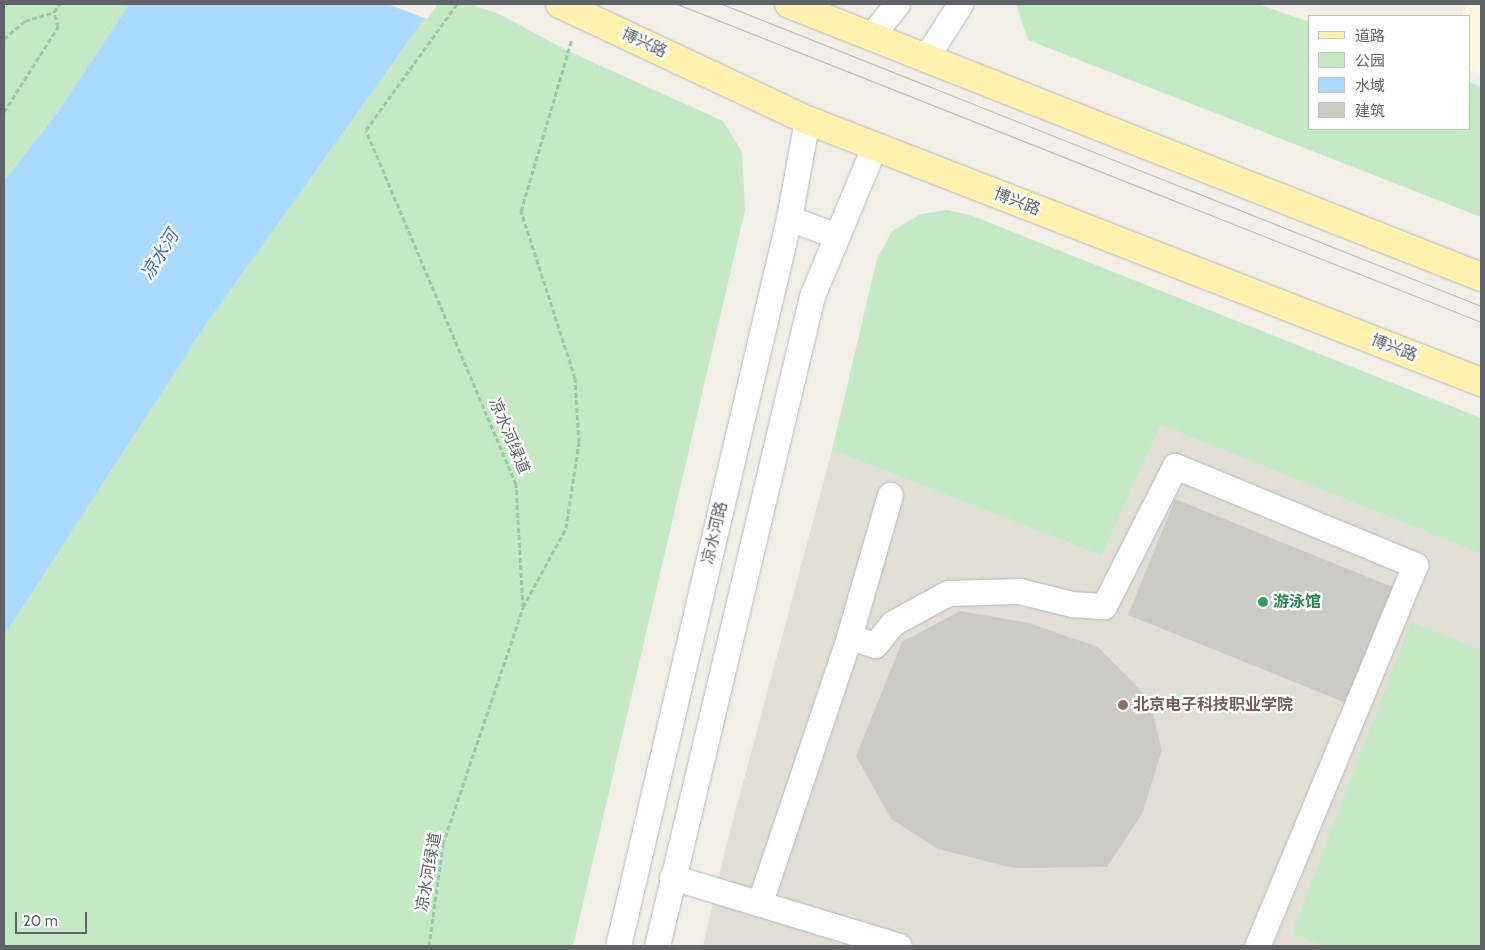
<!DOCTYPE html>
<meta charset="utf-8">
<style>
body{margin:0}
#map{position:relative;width:1485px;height:950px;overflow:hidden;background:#f1efe8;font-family:Cabin,"Noto Sans SC",sans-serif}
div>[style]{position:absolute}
.commercial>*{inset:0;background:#fef7e0}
.education>*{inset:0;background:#e1ded6}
.green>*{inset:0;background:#c5e8c5}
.water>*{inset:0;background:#aadaff}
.pier>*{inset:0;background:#f1efe8}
.building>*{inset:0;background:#cccac5;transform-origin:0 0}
.path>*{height:3px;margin-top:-1.5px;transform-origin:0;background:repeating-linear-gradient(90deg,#9cc7a9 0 5px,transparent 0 7.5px)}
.roads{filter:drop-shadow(0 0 1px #b5b8bc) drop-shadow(0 0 1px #b5b8bc)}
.minor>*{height:25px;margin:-12.5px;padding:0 12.5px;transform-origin:12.5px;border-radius:12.5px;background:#fff}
.major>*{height:28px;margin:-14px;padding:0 14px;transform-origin:14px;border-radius:14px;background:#fff2af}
.tram>*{height:1px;margin:-0.5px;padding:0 0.5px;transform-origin:0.5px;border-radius:0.5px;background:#b6b7b8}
.dots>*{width:14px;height:14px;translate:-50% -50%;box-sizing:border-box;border:2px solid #fff;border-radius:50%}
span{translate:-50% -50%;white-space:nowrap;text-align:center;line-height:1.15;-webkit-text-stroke:4.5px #fff;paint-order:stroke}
.street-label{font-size:16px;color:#5f6368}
.leisure-label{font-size:16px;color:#27864d;font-weight:700}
.left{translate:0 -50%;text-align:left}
.education-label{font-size:16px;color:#785e54;font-weight:700}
.water-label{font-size:18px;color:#4174aa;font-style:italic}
.frame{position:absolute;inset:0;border:5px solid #5f6368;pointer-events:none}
.legend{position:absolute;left:1308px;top:15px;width:162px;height:115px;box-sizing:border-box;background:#fff;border:1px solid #bfc1c3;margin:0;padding:6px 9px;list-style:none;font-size:15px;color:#5f6368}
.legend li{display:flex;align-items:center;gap:10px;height:25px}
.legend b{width:25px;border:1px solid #bfc1c3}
.scale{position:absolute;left:15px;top:912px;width:72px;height:22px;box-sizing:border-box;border:2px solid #5f6368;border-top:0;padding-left:6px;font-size:15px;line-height:18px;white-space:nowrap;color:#5f6368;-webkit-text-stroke:4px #fff;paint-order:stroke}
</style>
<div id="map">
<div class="commercial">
<div style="clip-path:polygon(1469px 4px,1481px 4px,1481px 74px,1469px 70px,1469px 16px,1461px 16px)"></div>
</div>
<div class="education">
<div style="clip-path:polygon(1161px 425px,1481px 554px,1481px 946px,703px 946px,724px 854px,832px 450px,1102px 556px)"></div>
</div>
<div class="green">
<div style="clip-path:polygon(4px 4px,129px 4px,57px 113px,4px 181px)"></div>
<div style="clip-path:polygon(435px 4px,469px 4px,499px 14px,570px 52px,723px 121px,742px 152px,745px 210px,573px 946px,4px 946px,4px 636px,209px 320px)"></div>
<div style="clip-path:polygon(1016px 4px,1258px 4px,1309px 22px,1309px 129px,1469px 129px,1469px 82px,1481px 87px,1481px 217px,1028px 40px)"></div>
<div style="clip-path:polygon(947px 210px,970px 215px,1481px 418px,1481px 554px,1161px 425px,1102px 556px,832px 450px,877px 259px,892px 231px,921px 214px)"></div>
<div style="clip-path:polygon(1411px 622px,1481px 650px,1481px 946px,1323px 946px,1292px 933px)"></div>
</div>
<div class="water">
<div style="clip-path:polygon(129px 4px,435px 4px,209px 320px,4px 636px,4px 181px,57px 113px)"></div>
</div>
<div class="pier">
<div style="clip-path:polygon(388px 4px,438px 4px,427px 19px)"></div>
</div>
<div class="building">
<div style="left:1175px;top:499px;width:238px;height:125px;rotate:22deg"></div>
<div style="clip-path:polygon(960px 611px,1029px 623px,1098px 647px,1149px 699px,1162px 750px,1142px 814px,1107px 867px,1013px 868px,938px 849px,891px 819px,856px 756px,902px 642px)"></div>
</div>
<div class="path">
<div style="left:54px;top:12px;width:10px;rotate:-53deg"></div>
<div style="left:4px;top:39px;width:28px;rotate:-41deg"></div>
<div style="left:25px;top:21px;width:30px;rotate:-17deg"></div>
<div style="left:4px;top:112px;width:101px;rotate:-57.6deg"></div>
<div style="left:58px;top:27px;width:16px;rotate:-105deg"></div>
<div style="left:523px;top:607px;width:90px;rotate:-61.4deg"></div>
<div style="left:566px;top:528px;width:87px;rotate:-81.4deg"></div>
<div style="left:579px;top:442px;width:64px;rotate:-93.6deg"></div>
<div style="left:575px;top:378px;width:176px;rotate:-107.9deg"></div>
<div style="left:521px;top:211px;width:179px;rotate:-73.5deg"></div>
<div style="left:429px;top:946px;width:103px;rotate:-82.2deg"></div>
<div style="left:443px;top:844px;width:250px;rotate:-71.3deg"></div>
<div style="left:523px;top:607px;width:123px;rotate:-93.3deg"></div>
<div style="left:516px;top:484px;width:384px;rotate:-113deg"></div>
<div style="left:366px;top:130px;width:155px;rotate:-54.2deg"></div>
</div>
<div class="roads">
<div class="minor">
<div style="left:871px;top:36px;width:41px;rotate:-50.9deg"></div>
<div style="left:925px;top:59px;width:65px;rotate:-57.5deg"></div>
<div style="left:789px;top:218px;width:51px;rotate:20.6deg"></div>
<div style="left:849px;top:637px;width:27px;rotate:17deg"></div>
<div style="left:875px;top:645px;width:28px;rotate:-51deg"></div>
<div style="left:893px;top:623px;width:63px;rotate:-28.6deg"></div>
<div style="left:948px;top:593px;width:71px;rotate:-1.6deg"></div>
<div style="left:1019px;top:591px;width:55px;rotate:13.8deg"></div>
<div style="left:1072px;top:604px;width:32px;rotate:4deg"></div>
<div style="left:1104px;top:606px;width:157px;rotate:-63.1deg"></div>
<div style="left:1175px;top:466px;width:260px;rotate:22.4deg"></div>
<div style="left:1415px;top:565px;width:412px;rotate:112.5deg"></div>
<div style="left:672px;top:877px;width:237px;rotate:16.9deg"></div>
<div style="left:760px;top:902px;width:280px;rotate:-71.4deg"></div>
<div style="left:849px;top:637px;width:148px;rotate:-73.9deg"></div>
<div style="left:618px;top:946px;width:748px;rotate:-76.78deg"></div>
<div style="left:789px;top:218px;width:100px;rotate:-79.6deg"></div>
<div style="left:657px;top:946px;width:668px;rotate:-76.59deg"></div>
<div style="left:812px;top:296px;width:161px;rotate:-67.4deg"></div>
</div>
<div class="major">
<div style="left:560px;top:4px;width:273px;rotate:25.2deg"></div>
<div style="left:807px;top:120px;width:723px;rotate:21.24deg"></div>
<div style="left:789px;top:4px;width:744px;rotate:21.53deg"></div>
</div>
</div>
<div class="tram">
<div style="left:677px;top:4px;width:865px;rotate:21.58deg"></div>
<div style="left:722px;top:4px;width:817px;rotate:21.7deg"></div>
</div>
<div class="dots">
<div style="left:1263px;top:602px;background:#2e9e5b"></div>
<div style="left:1123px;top:705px;background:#8d6e63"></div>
</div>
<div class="street-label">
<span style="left:644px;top:43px;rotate:25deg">博兴路</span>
<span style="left:1017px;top:202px;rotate:21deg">博兴路</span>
<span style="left:1394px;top:348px;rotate:21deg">博兴路</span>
<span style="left:509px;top:436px;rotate:67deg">凉水河绿道</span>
<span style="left:715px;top:533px;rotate:-77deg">凉水河路</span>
<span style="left:429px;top:872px;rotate:-80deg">凉水河绿道</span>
</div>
<div class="leisure-label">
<span class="left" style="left:1273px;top:602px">游泳馆</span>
</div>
<div class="education-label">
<span class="left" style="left:1133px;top:705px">北京电子科技职业学院</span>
</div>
<div class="water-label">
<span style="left:160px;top:255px;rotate:-58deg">凉水河</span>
</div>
<div class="frame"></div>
<ul class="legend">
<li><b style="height:6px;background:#fff2af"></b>道路</li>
<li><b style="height:14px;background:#c5e8c5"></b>公园</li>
<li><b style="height:14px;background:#aadaff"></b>水域</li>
<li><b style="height:14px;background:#cccac5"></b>建筑</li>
</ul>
<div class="scale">20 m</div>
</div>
